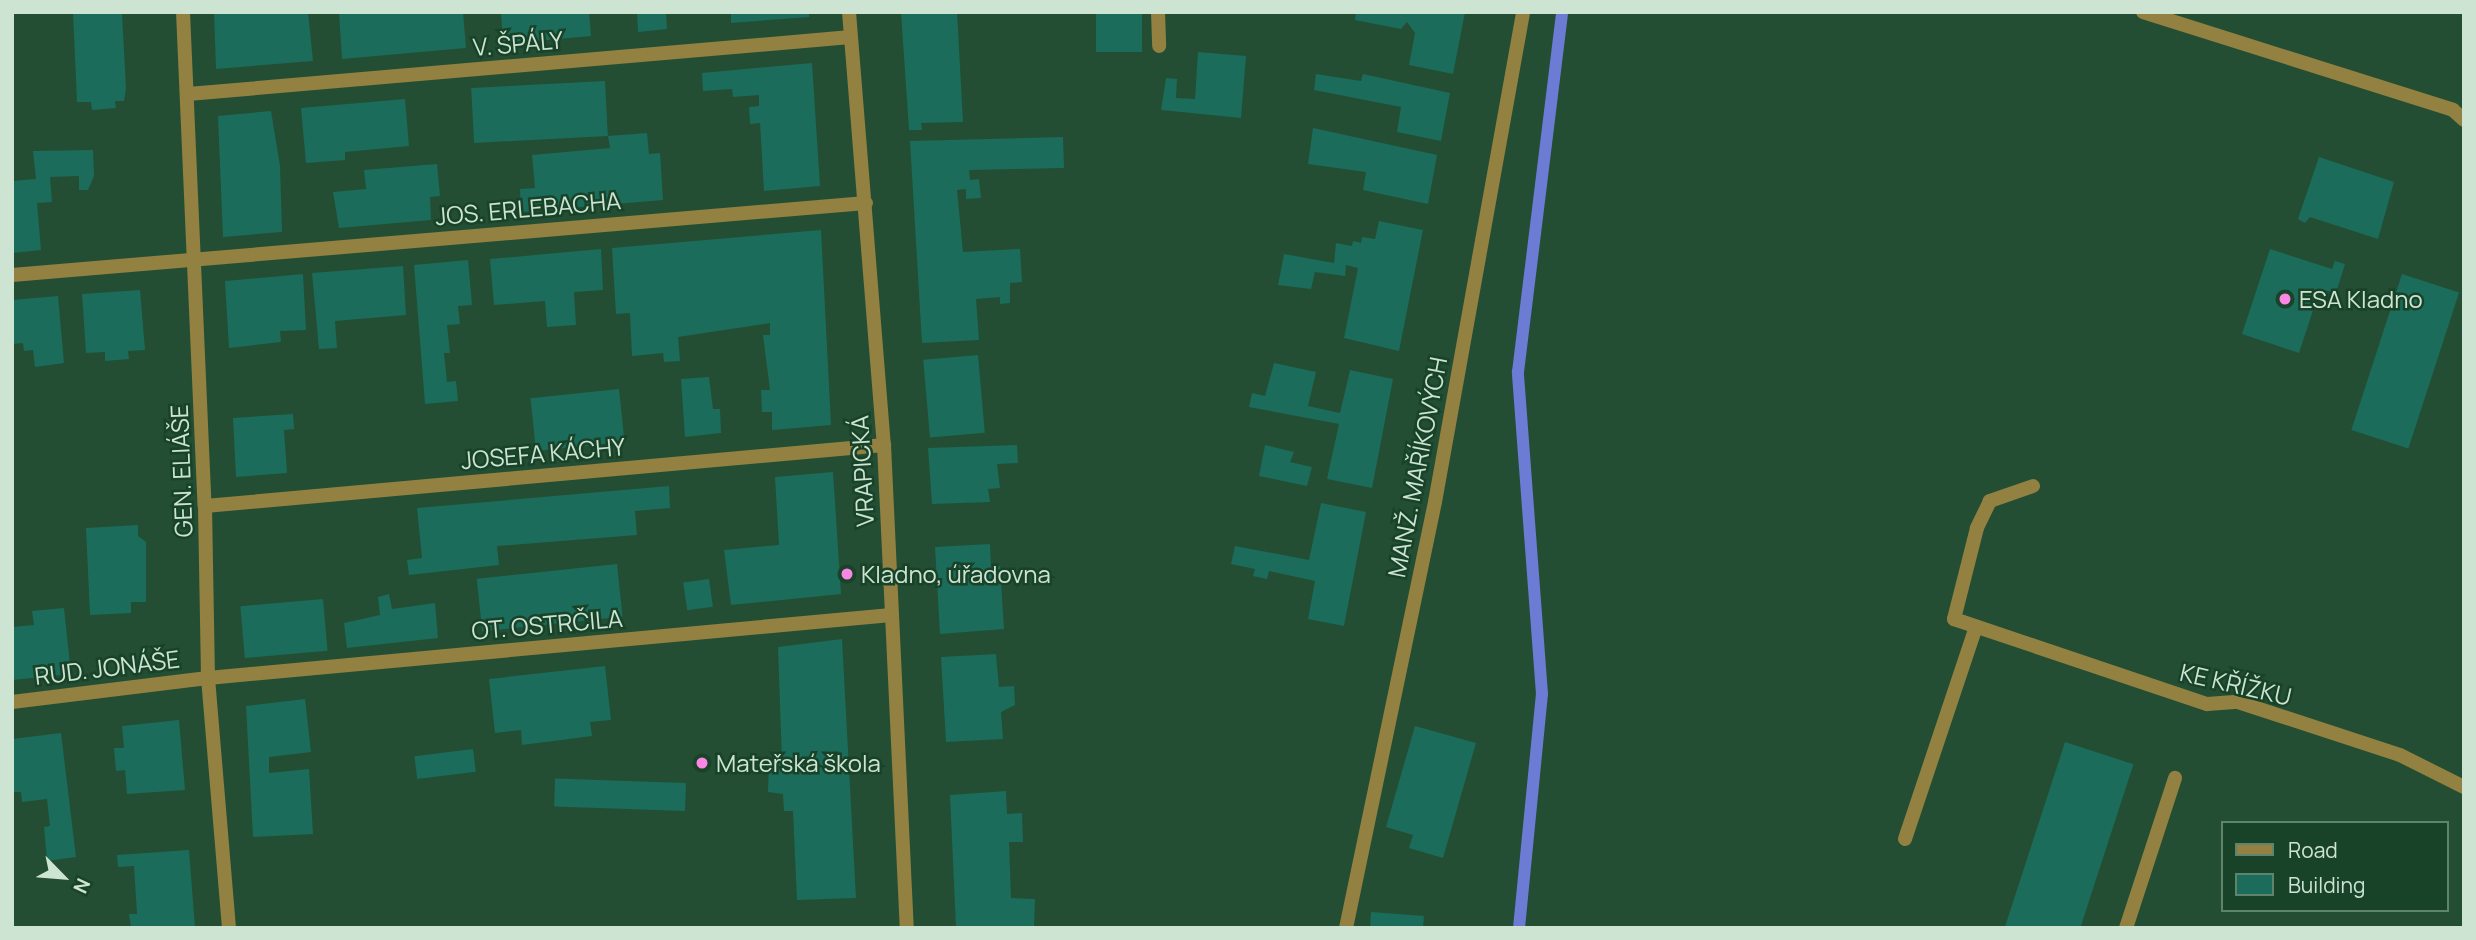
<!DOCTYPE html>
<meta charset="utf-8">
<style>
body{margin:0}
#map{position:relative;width:2476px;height:940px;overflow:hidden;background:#234e33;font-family:Manrope,sans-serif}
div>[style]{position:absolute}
.stream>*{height:12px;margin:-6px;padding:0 6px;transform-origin:6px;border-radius:6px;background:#6c7bd4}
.building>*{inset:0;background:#1b6c5b;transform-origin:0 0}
.service>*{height:14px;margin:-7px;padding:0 7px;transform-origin:7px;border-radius:7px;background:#928140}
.minor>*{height:14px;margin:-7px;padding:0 7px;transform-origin:7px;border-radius:7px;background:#928140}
.dots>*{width:19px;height:19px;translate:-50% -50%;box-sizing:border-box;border:4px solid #184329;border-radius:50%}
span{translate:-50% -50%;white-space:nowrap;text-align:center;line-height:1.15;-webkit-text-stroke:5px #184329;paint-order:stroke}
.street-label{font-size:24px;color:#cde4d3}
.poi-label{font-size:24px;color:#cde4d3}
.left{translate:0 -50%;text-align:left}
.frame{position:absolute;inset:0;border:14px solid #cde4d3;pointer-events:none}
.legend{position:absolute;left:2221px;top:821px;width:228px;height:91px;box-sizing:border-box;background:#184329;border:2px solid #60836d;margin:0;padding:9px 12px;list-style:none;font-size:21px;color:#cde4d3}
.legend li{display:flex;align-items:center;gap:14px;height:35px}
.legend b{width:35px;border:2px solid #60836d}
.north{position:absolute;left:28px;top:842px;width:70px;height:70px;-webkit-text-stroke:5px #184329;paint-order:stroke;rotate:115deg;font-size:19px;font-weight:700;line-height:28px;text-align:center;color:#cde4d3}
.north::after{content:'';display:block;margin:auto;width:24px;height:32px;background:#cde4d3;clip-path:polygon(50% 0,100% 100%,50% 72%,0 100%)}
</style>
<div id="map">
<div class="stream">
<div style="left:1519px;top:928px;width:235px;rotate:-84.4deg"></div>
<div style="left:1542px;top:694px;width:323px;rotate:-94.3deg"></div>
<div style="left:1518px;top:372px;width:363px;rotate:-83deg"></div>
</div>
<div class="building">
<div style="clip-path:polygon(73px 12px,122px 14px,126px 88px,124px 101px,115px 101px,116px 108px,92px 110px,91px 102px,77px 102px)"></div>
<div style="clip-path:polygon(214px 12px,308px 12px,313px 61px,216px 69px)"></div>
<div style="clip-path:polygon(339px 12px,463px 12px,466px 48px,342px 59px)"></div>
<div style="clip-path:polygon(501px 12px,589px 12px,591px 36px,503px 44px)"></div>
<div style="clip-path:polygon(637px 12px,666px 12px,667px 29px,638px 32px)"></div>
<div style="clip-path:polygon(731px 12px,809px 12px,809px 17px,731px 23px)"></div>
<div style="clip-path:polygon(901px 12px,957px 12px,963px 122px,921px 123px,922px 130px,909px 130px)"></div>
<div style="left:1096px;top:12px;width:46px;height:40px"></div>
<div style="clip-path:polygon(1356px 12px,1465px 12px,1453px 74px,1409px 65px,1415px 33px,1407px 22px,1401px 29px,1355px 20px)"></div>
<div style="clip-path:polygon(1198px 52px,1246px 56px,1241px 118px,1161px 110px,1166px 78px,1177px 79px,1176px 98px,1195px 99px)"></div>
<div style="clip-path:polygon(812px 63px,820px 186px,764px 191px,760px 123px,750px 124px,749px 107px,759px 106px,759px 95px,733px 97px,732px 89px,703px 91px,702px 73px)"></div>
<div style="clip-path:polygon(1316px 74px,1361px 81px,1363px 74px,1450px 93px,1441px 141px,1397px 132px,1401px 107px,1314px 90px)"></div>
<div style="left:605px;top:81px;width:55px;height:134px;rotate:87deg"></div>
<div style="clip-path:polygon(405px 99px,409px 146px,345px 152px,345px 160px,306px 163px,301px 108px)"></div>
<div style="clip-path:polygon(271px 111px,280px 166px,282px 232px,223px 237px,218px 116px)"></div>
<div style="clip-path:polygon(1313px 128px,1437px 155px,1428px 204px,1363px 190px,1366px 172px,1308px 164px)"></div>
<div style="clip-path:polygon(647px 133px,649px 154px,660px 153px,663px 200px,521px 212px,520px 189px,535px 188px,532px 155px,610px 148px,608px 136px)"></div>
<div style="clip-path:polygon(1063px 137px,1064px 168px,969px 170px,970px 180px,979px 179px,981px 198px,966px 199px,966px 189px,957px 190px,963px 252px,1020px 249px,1022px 282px,1010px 283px,1010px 303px,1000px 304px,1000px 297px,976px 299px,979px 340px,922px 343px,910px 141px)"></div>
<div style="clip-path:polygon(93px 150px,94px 176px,88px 190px,79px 190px,79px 176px,50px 177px,52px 202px,37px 203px,41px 250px,12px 253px,12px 181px,36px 179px,33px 151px)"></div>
<div style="clip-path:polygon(2319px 157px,2394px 182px,2378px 239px,2310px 217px,2305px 223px,2298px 219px)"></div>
<div style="clip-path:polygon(437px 164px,440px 196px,430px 197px,431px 220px,339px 228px,333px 192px,366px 189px,364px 170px)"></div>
<div style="clip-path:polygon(1379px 221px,1423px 230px,1399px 351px,1344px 338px,1358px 268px,1346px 265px,1345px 276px,1315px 272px,1311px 289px,1278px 285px,1284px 254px,1334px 263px,1336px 243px,1352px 246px,1353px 241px,1361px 243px,1362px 237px,1375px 239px)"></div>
<div style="clip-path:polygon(821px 230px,831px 425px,772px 430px,772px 412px,762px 412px,761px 390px,770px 390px,763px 335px,770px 335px,770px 323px,678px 337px,680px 361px,664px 362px,663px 353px,632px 356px,630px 313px,616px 314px,612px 248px)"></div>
<div style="clip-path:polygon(601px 249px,603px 290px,574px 292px,576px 325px,547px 327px,545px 301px,494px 305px,490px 259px)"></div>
<div style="clip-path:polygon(2270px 249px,2332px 269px,2335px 261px,2345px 264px,2336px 293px,2320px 289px,2299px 353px,2242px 334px)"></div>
<div style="clip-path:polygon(468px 260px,472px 305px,458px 306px,460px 324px,447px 325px,450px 353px,444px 353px,447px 382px,456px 381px,458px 401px,425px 404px,414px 265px)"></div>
<div style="clip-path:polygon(403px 266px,406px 315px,335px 321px,337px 348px,319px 349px,312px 273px)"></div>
<div style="clip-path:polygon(303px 274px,306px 330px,280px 331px,281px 342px,229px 348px,225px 281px)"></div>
<div style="left:2402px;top:274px;width:60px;height:164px;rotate:18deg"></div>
<div style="clip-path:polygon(140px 290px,145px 350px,128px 351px,129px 359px,105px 361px,105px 352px,86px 353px,82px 294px)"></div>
<div style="clip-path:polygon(58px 296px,64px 363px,35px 367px,33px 350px,24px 351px,23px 343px,12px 344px,12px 300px)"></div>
<div style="left:978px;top:355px;width:78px;height:55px;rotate:85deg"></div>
<div style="clip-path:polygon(1274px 363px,1316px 372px,1308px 406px,1340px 413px,1350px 370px,1393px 379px,1372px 488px,1327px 479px,1339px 424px,1249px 407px,1252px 393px,1265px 396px)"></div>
<div style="clip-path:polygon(709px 377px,713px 409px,720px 409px,721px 433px,685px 437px,681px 379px)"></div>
<div style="left:619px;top:389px;width:53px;height:89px;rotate:84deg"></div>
<div style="clip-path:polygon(293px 414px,294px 429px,284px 430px,287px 473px,236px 477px,233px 418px)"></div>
<div style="clip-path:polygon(1017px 445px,1018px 463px,997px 464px,1000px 488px,988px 489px,990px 502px,932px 504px,928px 448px)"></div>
<div style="clip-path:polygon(1265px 445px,1294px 452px,1290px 462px,1312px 467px,1307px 486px,1259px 476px)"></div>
<div style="clip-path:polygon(833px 472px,841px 594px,731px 605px,724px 550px,779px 545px,775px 477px)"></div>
<div style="clip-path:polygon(669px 486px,670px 508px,635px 511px,637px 535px,497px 546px,499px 565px,409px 575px,407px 560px,422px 558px,417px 508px)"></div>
<div style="clip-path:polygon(1321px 503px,1366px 512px,1344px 626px,1308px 619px,1315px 581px,1269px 571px,1267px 579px,1253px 576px,1255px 569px,1231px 564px,1235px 546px,1309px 560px)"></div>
<div style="clip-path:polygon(138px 525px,138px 536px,146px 542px,146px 602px,131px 602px,131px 613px,90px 615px,86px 528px)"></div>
<div style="clip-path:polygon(990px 544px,991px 567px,1000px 566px,1004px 629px,940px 634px,935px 547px)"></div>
<div style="left:617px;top:564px;width:53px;height:141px;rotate:84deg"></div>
<div style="left:709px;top:579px;width:28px;height:26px;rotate:82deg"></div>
<div style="clip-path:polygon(389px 594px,392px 609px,435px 603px,438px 638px,347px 648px,344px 623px,380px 615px,378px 597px)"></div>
<div style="left:323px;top:599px;width:52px;height:83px;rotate:85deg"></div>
<div style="clip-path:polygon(64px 608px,71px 674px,12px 680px,12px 627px,34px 625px,32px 611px)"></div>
<div style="clip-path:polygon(842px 639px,856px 898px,797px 900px,793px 811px,784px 811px,783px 794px,768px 792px,769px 762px,782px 762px,778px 647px)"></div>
<div style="clip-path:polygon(996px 654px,999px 687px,1014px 686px,1015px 705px,1001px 712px,1003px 739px,946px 742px,941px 657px)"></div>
<div style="clip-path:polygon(605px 666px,611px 720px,590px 722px,592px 736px,522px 745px,521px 730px,495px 733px,489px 679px)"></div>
<div style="clip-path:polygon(305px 699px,311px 752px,269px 757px,269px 773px,309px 769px,313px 834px,253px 837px,246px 706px)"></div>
<div style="clip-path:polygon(179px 720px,185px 790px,127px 794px,125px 770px,116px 771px,114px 748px,124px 748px,122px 726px)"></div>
<div style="clip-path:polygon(1415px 726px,1476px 743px,1443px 858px,1409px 848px,1413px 835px,1386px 827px)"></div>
<div style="clip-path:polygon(61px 733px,76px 857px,47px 861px,44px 827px,50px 826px,47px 799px,22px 802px,21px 792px,12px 792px,12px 739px)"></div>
<div style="left:2065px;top:742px;width:72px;height:195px;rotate:18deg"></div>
<div style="left:473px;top:749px;width:23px;height:59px;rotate:83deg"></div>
<div style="left:686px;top:783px;width:28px;height:131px;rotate:92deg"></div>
<div style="clip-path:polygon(1006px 791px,1007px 814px,1022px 813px,1023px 842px,1009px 842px,1011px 898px,1035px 899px,1034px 928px,956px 928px,950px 795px)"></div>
<div style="clip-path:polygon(189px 850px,195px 928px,131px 928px,129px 914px,137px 914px,134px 866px,118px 867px,117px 855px)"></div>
<div style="clip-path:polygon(1371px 912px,1424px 916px,1423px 928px,1370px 928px)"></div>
</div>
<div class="service">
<div style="left:2143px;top:12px;width:325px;rotate:17.5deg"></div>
<div style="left:2453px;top:110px;width:15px;rotate:42deg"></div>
<div style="left:2033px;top:486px;width:46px;rotate:160.8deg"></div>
<div style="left:1990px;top:501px;width:30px;rotate:116deg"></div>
<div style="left:1977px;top:528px;width:94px;rotate:104.2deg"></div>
<div style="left:1954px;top:619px;width:267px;rotate:18.6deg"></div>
<div style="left:2207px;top:704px;width:31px;rotate:-4deg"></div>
<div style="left:2238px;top:702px;width:170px;rotate:18.1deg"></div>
<div style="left:2400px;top:755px;width:72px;rotate:26.6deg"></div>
<div style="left:1905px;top:839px;width:224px;rotate:-71.5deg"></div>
<div style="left:2126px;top:928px;width:158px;rotate:-71.9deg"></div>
</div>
<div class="minor">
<div style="left:183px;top:12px;width:494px;rotate:87.5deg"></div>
<div style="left:205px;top:506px;width:172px;rotate:89deg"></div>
<div style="left:208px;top:678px;width:251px;rotate:85.2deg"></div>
<div style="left:849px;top:12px;width:434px;rotate:85.4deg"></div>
<div style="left:884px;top:445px;width:484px;rotate:87.3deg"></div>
<div style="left:1158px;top:12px;width:34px;rotate:88deg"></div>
<div style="left:188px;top:94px;width:665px;rotate:-4.91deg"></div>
<div style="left:12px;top:275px;width:857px;rotate:-4.82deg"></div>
<div style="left:205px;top:506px;width:682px;rotate:-5.13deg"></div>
<div style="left:12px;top:702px;width:197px;rotate:-7deg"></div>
<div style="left:208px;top:678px;width:686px;rotate:-5.27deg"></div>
<div style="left:1346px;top:928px;width:435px;rotate:-78.2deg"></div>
<div style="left:1435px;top:502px;width:498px;rotate:-79.8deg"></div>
</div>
<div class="dots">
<div style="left:2285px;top:299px;background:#fb87e5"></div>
<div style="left:847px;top:574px;background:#fb87e5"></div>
<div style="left:702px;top:763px;background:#fb87e5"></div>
</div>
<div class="street-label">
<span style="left:518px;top:43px;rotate:-5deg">V. ŠPÁLY</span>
<span style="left:528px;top:208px;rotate:-5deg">JOS. ERLEBACHA</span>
<span style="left:543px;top:453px;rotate:-5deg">JOSEFA KÁCHY</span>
<span style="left:1417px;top:467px;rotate:-79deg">MANŽ. MAŘÍKOVÝCH</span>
<span style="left:181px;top:471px;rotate:-92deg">GEN. ELIÁŠE</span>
<span style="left:862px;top:471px;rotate:-93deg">VRAPICKÁ</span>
<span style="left:547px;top:624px;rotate:-5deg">OT. OSTRČILA</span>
<span style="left:107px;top:667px;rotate:-7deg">RUD. JONÁŠE</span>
<span style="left:2236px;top:684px;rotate:13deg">KE KŘÍŽKU</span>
</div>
<div class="poi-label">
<span class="left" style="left:2299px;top:299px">ESA Kladno</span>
<span class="left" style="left:861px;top:574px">Kladno, úřadovna</span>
<span class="left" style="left:716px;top:763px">Mateřská škola</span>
</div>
<div class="frame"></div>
<ul class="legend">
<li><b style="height:9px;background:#928140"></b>Road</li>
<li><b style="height:19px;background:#1b6c5b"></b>Building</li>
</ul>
<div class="north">N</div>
</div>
